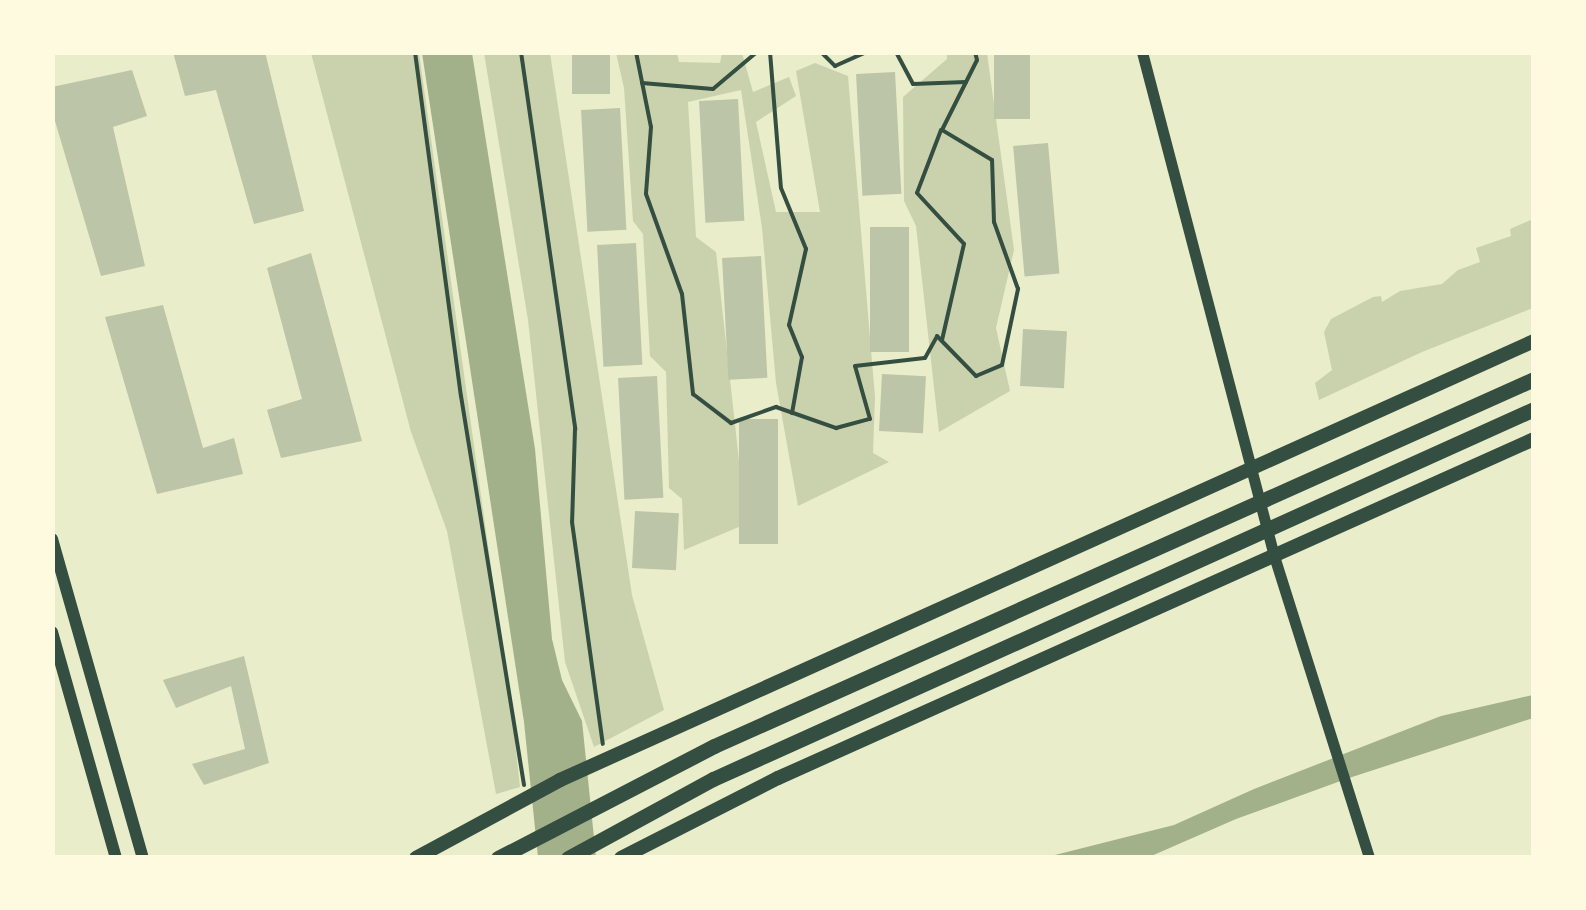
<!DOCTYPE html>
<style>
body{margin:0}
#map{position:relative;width:1586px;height:910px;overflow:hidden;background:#e9edc9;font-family:Cabin,sans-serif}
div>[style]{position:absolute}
.green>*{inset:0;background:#cad2ad}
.water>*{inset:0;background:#a3b18a}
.building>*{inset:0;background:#bcc5a7;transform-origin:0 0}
.path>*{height:4px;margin:-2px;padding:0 2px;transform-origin:2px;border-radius:2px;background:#344e41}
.tertiary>*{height:11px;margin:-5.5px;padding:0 5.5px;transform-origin:5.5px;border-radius:5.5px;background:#344e41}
.secondary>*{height:12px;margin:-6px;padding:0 6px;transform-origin:6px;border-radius:6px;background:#344e41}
.primary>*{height:14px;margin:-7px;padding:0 7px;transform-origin:7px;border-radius:7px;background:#344e41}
.trunk>*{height:15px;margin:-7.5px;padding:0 7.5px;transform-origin:7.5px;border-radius:7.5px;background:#344e41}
span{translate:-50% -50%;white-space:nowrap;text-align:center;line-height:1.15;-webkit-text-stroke:9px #fefae0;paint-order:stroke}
.frame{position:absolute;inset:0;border:55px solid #fefae0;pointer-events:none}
</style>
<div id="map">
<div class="green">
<div style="clip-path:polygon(311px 53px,419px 53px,513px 724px,520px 787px,496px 794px,447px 531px,411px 432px)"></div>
<div style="clip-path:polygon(484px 53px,550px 53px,632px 595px,664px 710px,594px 747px,565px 662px,528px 320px)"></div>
<div style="clip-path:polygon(616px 53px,677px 53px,679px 62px,720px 63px,722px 53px,742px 53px,753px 92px,789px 77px,796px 96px,756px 122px,776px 212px,820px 212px,796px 71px,815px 63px,848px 76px,875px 397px,873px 453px,889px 462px,798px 506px,776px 383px,762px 228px,741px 90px,688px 102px,696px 237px,716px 252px,746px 524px,684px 550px,682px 499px,669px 488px,666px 372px,650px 356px,643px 234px,633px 221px,624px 88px)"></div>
<div style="clip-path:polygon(947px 53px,987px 53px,1014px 250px,996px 328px,1010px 391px,939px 432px,916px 226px,904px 201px,903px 97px,947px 59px)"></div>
<div style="clip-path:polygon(1533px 219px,1533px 308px,1422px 352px,1319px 400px,1315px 383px,1332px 370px,1324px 332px,1331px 319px,1373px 297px,1381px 296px,1382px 302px,1400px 291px,1442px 284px,1458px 270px,1480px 262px,1476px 248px,1511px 236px,1510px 229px)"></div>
</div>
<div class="water">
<div style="clip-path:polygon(422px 53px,472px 53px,535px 449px,552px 639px,562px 680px,582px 721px,596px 857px,538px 857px,524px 722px)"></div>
<div style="clip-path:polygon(1533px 695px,1533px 718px,1346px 779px,1236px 819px,1149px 857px,1043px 858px,1174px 825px,1254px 789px,1441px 716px)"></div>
</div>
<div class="building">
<div style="clip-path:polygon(173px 52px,265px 52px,304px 211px,254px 224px,216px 90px,185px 96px)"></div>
<div style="left:572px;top:52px;width:38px;height:42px"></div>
<div style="left:994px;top:52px;width:36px;height:67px"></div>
<div style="clip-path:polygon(132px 70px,147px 116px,113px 127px,145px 266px,101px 276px,52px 111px,52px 87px)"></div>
<div style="left:895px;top:72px;width:122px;height:39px;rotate:87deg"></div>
<div style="left:738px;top:99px;width:122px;height:39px;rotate:87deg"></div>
<div style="left:620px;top:108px;width:122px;height:39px;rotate:87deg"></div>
<div style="left:1048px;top:143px;width:131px;height:35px;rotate:85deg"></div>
<div style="left:870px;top:227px;width:39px;height:125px"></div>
<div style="left:636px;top:243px;width:122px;height:39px;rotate:87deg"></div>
<div style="clip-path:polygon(311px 253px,362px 441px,281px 458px,267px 410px,302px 399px,267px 268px)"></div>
<div style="left:761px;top:256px;width:122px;height:39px;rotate:87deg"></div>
<div style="clip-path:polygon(163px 305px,203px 448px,234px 438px,243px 474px,157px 494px,105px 317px)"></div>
<div style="left:1023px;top:329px;width:44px;height:57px;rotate:3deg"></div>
<div style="left:882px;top:374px;width:44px;height:57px;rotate:3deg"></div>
<div style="left:657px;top:376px;width:122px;height:39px;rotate:87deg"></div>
<div style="left:739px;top:419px;width:39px;height:125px"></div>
<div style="left:635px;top:511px;width:44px;height:57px;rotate:3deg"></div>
<div style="clip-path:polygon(244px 656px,269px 763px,204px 785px,192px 764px,245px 749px,231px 686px,176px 708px,163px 680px)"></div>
</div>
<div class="path">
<div style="left:415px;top:52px;width:347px;rotate:82.4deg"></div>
<div style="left:461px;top:396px;width:394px;rotate:80.8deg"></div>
<div style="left:521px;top:52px;width:381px;rotate:81.8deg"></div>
<div style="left:575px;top:429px;width:93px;rotate:91.8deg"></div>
<div style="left:572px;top:522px;width:224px;rotate:82.1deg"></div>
<div style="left:636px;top:52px;width:76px;rotate:78.7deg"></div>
<div style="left:651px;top:127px;width:67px;rotate:94.3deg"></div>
<div style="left:646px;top:194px;width:106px;rotate:70.2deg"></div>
<div style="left:682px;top:294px;width:101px;rotate:83.7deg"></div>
<div style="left:693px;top:394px;width:48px;rotate:37.3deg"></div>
<div style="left:731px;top:423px;width:48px;rotate:-19.6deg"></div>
<div style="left:776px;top:407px;width:64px;rotate:19.3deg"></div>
<div style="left:836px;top:428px;width:35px;rotate:-15deg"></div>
<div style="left:870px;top:419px;width:55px;rotate:-105.8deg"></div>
<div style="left:855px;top:366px;width:70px;rotate:-6.5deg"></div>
<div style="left:925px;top:358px;width:25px;rotate:-61deg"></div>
<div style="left:937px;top:336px;width:56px;rotate:45.7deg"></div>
<div style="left:976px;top:376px;width:28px;rotate:-23deg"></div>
<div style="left:1002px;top:365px;width:78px;rotate:-78.1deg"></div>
<div style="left:1018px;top:289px;width:71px;rotate:-109.7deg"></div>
<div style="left:994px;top:222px;width:62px;rotate:-91.8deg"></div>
<div style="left:992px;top:160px;width:58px;rotate:-149deg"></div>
<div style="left:942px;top:130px;width:78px;rotate:-63.4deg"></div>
<div style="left:977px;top:60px;width:8px;rotate:-104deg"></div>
<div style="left:770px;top:52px;width:136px;rotate:85.4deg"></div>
<div style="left:781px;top:188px;width:66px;rotate:67.7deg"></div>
<div style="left:806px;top:249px;width:78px;rotate:102.6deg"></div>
<div style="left:789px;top:325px;width:35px;rotate:68deg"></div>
<div style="left:802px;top:357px;width:57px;rotate:100.1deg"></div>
<div style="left:821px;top:52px;width:20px;rotate:45deg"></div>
<div style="left:835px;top:66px;width:34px;rotate:-24deg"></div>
<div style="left:896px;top:52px;width:36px;rotate:62deg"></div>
<div style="left:913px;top:84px;width:53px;rotate:-2.2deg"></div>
<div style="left:642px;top:83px;width:71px;rotate:4.8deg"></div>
<div style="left:713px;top:89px;width:57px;rotate:-40.1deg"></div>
<div style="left:941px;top:130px;width:67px;rotate:110.9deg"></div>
<div style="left:917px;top:193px;width:69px;rotate:47.3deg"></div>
<div style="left:964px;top:244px;width:98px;rotate:102.9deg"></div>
</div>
<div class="tertiary">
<div style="left:1142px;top:52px;width:521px;rotate:75.32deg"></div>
<div style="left:1274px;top:556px;width:317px;rotate:72.5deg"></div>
</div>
<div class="secondary">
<div style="left:52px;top:539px;width:332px;rotate:74.1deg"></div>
<div style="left:52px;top:632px;width:235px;rotate:74.2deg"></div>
</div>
<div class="primary">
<div style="left:416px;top:858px;width:164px;rotate:-28.4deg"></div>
<div style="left:560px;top:780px;width:1068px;rotate:-24.26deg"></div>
<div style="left:621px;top:858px;width:176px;rotate:-27deg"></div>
<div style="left:778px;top:778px;width:829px;rotate:-24.15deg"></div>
</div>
<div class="trunk">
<div style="left:498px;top:858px;width:243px;rotate:-27.4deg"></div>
<div style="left:714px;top:746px;width:898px;rotate:-24.11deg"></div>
<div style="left:568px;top:858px;width:165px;rotate:-28.6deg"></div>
<div style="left:713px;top:779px;width:901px;rotate:-24.26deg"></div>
</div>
<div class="frame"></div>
</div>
